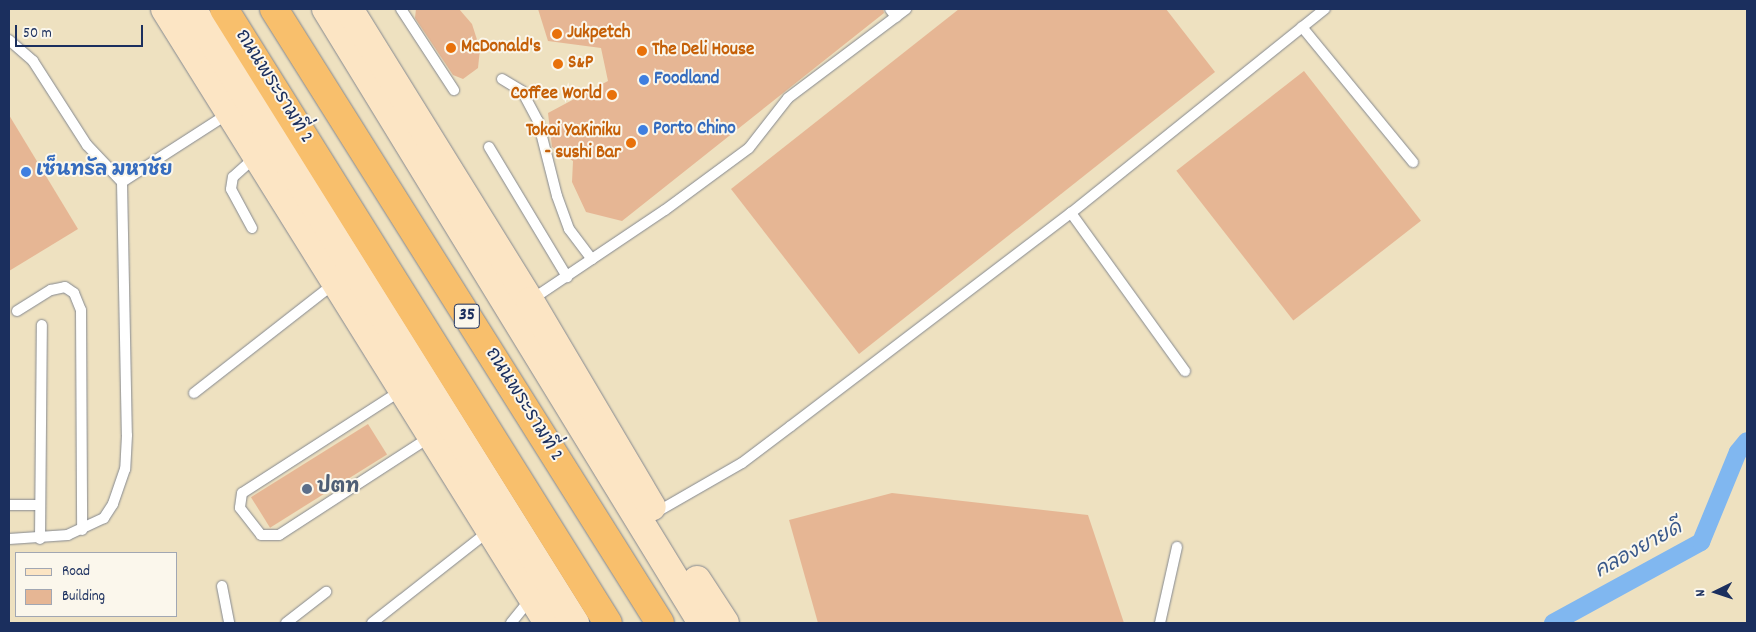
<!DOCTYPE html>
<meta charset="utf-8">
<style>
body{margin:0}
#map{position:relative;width:1756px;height:632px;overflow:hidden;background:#eee1c0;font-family:Dekko,"Playpen Sans Thai",sans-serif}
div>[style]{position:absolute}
.canal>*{height:18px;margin:-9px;padding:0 9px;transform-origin:9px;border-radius:9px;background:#80b7f0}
.building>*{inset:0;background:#e6b694;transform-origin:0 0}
.roads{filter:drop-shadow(0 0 1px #84888f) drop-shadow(0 0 1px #84888f)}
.service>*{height:10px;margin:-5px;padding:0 5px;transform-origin:5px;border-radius:5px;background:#fff}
.secondary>*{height:28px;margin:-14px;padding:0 14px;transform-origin:14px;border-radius:14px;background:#fce5c4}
.trunk>*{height:28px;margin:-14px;padding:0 14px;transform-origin:14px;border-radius:14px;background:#f8bf6c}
.dots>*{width:14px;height:14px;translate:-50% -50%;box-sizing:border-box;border:2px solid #fbf7ec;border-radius:50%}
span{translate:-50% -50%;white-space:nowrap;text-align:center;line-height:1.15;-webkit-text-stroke:4px #fbf7ec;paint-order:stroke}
.shield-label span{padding:1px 4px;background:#fbf7ec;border:1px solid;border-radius:4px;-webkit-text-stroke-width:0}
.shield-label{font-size:18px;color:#1b2f5e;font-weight:700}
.food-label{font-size:19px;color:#c56008;font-weight:700}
.left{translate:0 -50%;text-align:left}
.right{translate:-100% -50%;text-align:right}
.shop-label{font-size:19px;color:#366cbe;font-weight:700}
.street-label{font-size:19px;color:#1b2f5e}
.service-label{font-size:19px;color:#4e5e75;font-weight:700}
.water-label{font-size:20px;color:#39588a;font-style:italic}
.frame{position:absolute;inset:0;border:10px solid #1b2f5e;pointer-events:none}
.legend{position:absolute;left:15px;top:552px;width:162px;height:65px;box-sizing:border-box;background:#fbf7ec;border:1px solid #a1a7b3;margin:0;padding:6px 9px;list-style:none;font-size:15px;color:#1b2f5e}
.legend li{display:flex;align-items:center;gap:10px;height:25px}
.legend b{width:25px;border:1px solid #a1a7b3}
.north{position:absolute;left:1691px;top:567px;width:50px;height:50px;-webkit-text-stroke:4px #fbf7ec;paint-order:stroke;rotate:266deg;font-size:14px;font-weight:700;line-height:20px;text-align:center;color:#1b2f5e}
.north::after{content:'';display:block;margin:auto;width:18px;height:22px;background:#1b2f5e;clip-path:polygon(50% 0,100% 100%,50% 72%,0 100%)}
.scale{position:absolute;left:15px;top:25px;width:128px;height:22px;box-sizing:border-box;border:2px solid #1b2f5e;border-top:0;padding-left:6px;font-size:15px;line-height:18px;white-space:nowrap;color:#1b2f5e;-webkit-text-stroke:4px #fbf7ec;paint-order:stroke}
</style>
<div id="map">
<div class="canal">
<div style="left:1553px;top:623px;width:169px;rotate:-28.7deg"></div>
<div style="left:1701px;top:542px;width:97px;rotate:-67.7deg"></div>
<div style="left:1738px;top:452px;width:14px;rotate:-51deg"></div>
</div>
<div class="building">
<div style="clip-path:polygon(416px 9px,459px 9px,472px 24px,480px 49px,478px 68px,463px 79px,453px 75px,415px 18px)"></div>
<div style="clip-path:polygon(538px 9px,883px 9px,884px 13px,622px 221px,586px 212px,572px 182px,573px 161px,552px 147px,548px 113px,608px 81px,601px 48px,548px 41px)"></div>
<div style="clip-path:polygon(959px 9px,1166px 9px,1215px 72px,859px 354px,731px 189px)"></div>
<div style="left:1304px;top:71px;width:190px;height:162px;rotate:52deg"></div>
<div style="clip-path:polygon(9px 115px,78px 229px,9px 271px)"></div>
<div style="left:368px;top:424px;width:36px;height:138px;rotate:58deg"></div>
<div style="clip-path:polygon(892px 493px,1088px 515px,1124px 623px,818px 623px,789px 520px)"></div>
</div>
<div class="roads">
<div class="service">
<div style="left:401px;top:9px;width:97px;rotate:56.8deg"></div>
<div style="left:890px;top:9px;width:10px;rotate:53deg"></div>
<div style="left:1302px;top:27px;width:175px;rotate:50.6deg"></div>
<div style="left:9px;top:40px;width:32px;rotate:41deg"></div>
<div style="left:33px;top:61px;width:100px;rotate:57.3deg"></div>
<div style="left:87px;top:145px;width:51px;rotate:46.6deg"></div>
<div style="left:122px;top:182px;width:253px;rotate:88.9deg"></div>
<div style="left:127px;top:435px;width:34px;rotate:93deg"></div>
<div style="left:125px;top:469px;width:37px;rotate:109deg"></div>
<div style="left:113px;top:504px;width:17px;rotate:123deg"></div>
<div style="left:104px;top:518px;width:40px;rotate:155deg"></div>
<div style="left:68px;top:535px;width:59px;rotate:176.1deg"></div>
<div style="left:502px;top:79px;width:23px;rotate:31deg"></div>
<div style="left:522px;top:91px;width:34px;rotate:62deg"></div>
<div style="left:538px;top:121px;width:77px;rotate:75.8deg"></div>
<div style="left:557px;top:196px;width:35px;rotate:70deg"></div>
<div style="left:569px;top:229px;width:38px;rotate:53deg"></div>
<div style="left:489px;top:147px;width:152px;rotate:59deg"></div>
<div style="left:122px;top:182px;width:127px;rotate:-32.8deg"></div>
<div style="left:1071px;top:213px;width:195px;rotate:54.2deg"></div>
<div style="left:252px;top:228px;width:44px;rotate:-118.3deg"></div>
<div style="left:231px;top:189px;width:12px;rotate:-81deg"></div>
<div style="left:233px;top:177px;width:30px;rotate:-42deg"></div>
<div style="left:531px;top:300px;width:161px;rotate:-33.9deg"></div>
<div style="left:665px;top:210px;width:104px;rotate:-36.4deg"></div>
<div style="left:749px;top:148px;width:63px;rotate:-52deg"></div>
<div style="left:788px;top:98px;width:148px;rotate:-37deg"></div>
<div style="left:17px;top:311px;width:40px;rotate:-32deg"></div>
<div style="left:51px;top:290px;width:14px;rotate:-12deg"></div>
<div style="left:65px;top:287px;width:11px;rotate:34deg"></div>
<div style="left:74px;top:293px;width:18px;rotate:68deg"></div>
<div style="left:81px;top:310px;width:220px;rotate:89.7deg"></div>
<div style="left:402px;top:390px;width:190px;rotate:147.2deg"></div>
<div style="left:242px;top:493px;width:15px;rotate:98deg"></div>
<div style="left:240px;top:508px;width:34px;rotate:52deg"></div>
<div style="left:261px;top:535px;width:18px"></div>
<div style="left:279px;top:535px;width:180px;rotate:-33deg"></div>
<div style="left:194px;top:393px;width:179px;rotate:-38deg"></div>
<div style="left:9px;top:505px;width:30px"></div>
<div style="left:655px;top:513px;width:100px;rotate:-29.9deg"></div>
<div style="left:742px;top:463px;width:61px;rotate:-37.1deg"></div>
<div style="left:791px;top:426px;width:352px;rotate:-37.3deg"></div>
<div style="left:1071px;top:213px;width:326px;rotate:-38.8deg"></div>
<div style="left:40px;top:539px;width:214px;rotate:-89.5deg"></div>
<div style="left:222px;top:586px;width:38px;rotate:79deg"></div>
<div style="left:286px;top:623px;width:51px;rotate:-37.8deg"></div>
<div style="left:372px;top:623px;width:149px;rotate:-38.2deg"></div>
<div style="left:511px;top:623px;width:32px;rotate:-51deg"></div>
<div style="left:1160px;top:623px;width:78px;rotate:-77.4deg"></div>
</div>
<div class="secondary">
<div style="left:165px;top:9px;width:724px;rotate:58.04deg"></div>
<div style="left:192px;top:9px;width:724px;rotate:58.04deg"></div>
<div style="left:326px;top:9px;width:720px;rotate:58.52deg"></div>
<div style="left:349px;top:9px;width:344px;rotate:58.2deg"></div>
<div style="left:530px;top:301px;width:239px;rotate:59.4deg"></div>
<div style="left:697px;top:580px;width:51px;rotate:56.9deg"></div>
</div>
<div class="trunk">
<div style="left:224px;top:9px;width:724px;rotate:57.98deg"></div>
<div style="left:274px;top:9px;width:725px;rotate:57.84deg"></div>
</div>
</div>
<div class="dots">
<div style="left:557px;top:34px;background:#e8710a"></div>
<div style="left:451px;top:48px;background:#e8710a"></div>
<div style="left:642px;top:51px;background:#e8710a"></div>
<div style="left:558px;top:64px;background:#e8710a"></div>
<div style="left:644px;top:80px;background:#3f7fe0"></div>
<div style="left:612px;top:95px;background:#e8710a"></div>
<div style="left:643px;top:130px;background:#3f7fe0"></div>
<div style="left:631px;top:143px;background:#e8710a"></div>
<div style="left:26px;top:172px;background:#3f7fe0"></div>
<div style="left:307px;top:489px;background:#5c6f8a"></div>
</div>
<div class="shield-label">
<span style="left:467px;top:316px">35</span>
</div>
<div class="food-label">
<span class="left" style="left:567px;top:34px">Jukpetch</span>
<span class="left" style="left:461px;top:48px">McDonald's</span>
<span class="left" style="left:652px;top:51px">The Deli House</span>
<span class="left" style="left:568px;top:64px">S&amp;P</span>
<span class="right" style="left:602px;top:95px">Coffee World</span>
<span class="right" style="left:621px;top:143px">Tokai YaKiniku<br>- sushi Bar</span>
</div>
<div class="shop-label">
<span class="left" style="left:654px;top:80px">Foodland</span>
<span class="left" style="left:653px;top:130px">Porto Chino</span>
<span class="left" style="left:36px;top:172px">เซ็นทรัล มหาชัย</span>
</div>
<div class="street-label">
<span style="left:273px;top:87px;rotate:58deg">ถนนพระรามที่ 2</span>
<span style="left:523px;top:405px;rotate:58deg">ถนนพระรามที่ 2</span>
</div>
<div class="service-label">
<span class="left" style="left:317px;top:489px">ปตท</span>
</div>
<div class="water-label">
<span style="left:1639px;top:551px;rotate:-29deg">คลองยายดี</span>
</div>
<div class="frame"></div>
<ul class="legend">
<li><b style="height:6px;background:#fce5c4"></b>Road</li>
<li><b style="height:14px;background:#e6b694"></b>Building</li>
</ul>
<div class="north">N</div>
<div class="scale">50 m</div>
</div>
